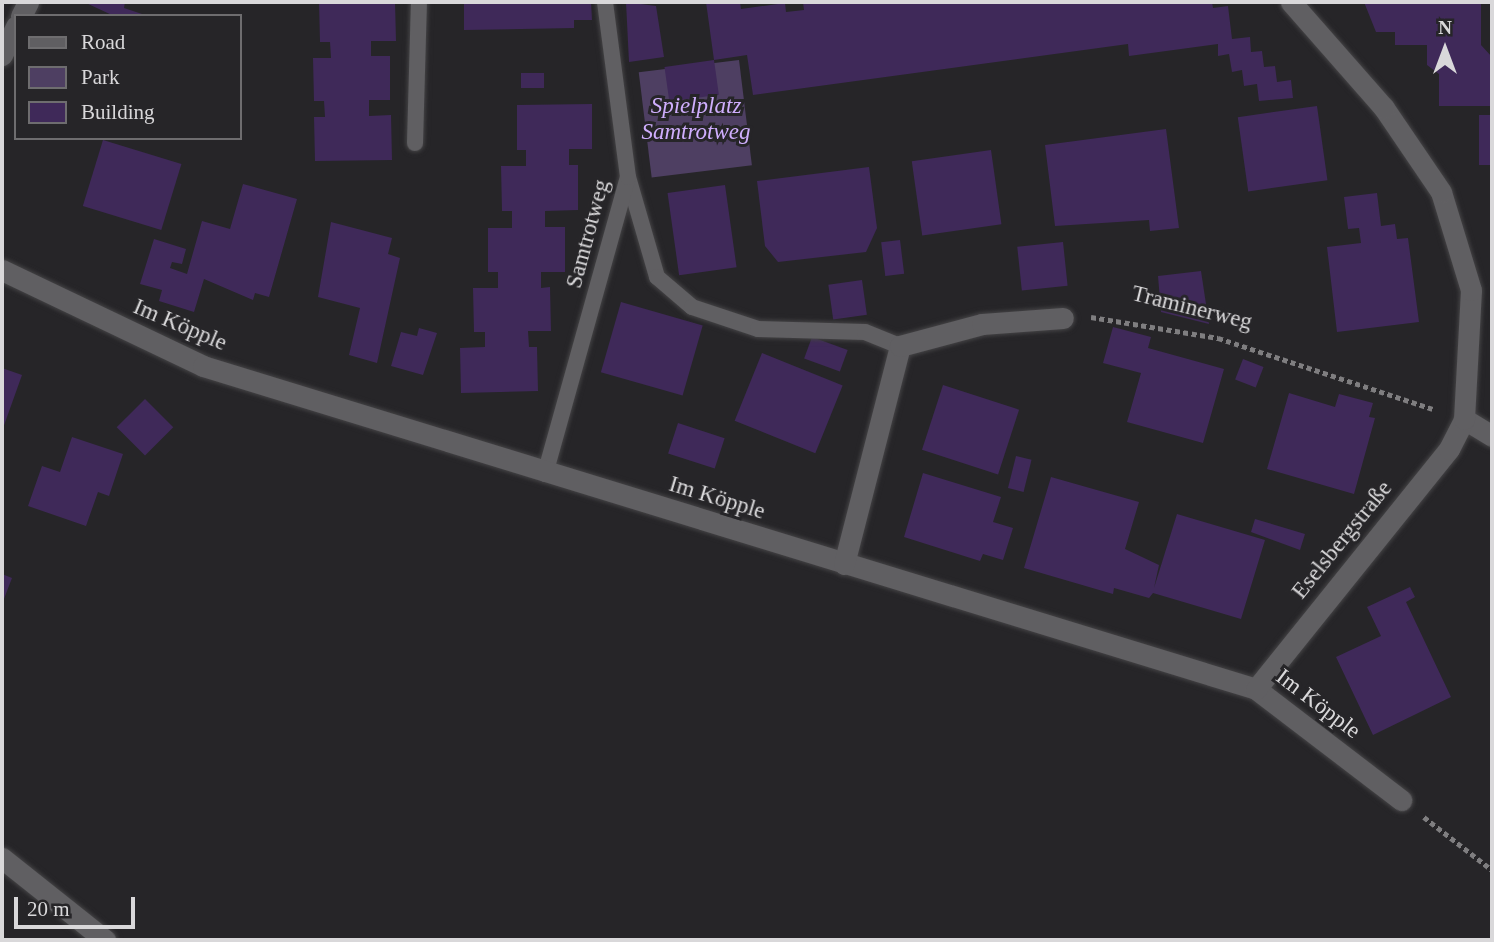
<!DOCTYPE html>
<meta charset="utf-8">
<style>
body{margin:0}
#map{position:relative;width:1494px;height:942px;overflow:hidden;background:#262528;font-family:"Times New Roman",serif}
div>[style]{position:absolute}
.green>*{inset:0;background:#4e3f62;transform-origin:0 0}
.building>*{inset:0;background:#3f2959;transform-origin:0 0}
.path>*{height:4.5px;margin-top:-2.25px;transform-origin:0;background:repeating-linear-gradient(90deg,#7f7e80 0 5px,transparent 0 8.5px)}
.roads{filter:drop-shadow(0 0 2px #444345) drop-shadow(0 0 2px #444345)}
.lane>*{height:16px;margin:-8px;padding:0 8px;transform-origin:8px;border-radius:8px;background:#605f62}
.street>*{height:21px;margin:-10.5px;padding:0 10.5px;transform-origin:10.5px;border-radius:10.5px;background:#605f62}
span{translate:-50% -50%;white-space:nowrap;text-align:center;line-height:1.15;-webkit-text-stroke:6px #262528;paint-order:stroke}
.park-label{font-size:23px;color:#cfaefd;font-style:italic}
.street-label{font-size:23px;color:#d9d8da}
.frame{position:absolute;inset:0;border:4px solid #d9d8da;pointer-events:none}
.legend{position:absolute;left:14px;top:14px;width:228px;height:126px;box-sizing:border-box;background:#262528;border:2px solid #6e6d6f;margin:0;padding:9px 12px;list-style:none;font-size:21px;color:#d9d8da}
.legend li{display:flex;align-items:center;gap:14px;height:35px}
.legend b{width:35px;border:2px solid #6e6d6f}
.north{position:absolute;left:1410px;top:14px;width:70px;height:70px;-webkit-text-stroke:5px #262528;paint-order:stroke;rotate:0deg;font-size:19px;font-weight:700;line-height:28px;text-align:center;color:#d9d8da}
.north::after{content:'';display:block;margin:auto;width:24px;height:32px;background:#d9d8da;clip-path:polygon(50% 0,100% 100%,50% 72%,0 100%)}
.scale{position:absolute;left:14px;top:897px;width:121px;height:32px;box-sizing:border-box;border:4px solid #d9d8da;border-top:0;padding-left:9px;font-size:21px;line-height:24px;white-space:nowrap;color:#d9d8da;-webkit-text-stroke:5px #262528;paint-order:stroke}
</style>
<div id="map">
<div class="green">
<div style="left:739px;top:60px;width:106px;height:101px;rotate:83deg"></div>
</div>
<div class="building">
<div style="clip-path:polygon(84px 2px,125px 2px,124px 8px,148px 16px,114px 16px)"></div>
<div style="clip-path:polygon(319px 2px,395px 2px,396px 41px,371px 41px,371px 56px,390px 56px,390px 100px,369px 100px,369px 116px,391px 115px,392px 160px,315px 161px,314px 117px,325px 117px,324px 101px,314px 101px,313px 58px,331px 58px,330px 42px,320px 42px)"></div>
<div style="clip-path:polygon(464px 2px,591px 2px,592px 20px,574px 20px,574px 28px,464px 30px)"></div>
<div style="clip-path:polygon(626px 2px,656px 6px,664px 57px,629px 62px)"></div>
<div style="clip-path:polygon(706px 2px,740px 2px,741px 9px,785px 3px,786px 12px,804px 10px,803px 2px,1212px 2px,1213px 8px,1228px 6px,1232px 39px,1250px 37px,1251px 52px,1262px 51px,1264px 67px,1275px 66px,1277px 82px,1291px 80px,1293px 98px,1259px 101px,1257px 84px,1244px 86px,1242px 70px,1232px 72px,1229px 54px,1218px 56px,1218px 44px,1129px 56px,1128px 44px,753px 95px,747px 55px,714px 60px)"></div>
<div style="clip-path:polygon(1364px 2px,1481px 2px,1481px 45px,1492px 57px,1492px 106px,1439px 106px,1439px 74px,1427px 65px,1427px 45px,1395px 45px,1395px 32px,1376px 32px)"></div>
<div style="left:714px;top:60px;width:35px;height:50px;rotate:82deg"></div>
<div style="left:521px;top:73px;width:23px;height:15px"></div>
<div style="clip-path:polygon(592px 104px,592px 149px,569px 149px,569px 165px,578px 165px,578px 210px,545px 211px,545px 227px,565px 227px,565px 272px,541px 272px,541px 288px,550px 287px,551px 331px,528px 331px,529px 347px,537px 347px,538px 391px,461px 393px,460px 348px,485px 347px,485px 332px,474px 332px,473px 288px,498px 288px,498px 272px,488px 272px,488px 228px,512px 228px,512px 211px,502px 211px,501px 166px,526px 166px,526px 150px,517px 150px,517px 105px)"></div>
<div style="left:1317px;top:106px;width:75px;height:80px;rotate:82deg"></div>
<div style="left:1479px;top:115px;width:13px;height:50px"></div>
<div style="clip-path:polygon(1166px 129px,1179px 228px,1150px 231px,1149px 220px,1055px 226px,1045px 145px)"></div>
<div style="left:103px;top:140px;width:82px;height:69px;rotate:17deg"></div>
<div style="left:991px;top:150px;width:75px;height:80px;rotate:82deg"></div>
<div style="clip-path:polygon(869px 167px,877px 228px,866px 252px,778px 262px,765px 246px,757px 181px)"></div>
<div style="clip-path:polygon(243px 184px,297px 199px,269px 297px,255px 293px,253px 300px,204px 279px,194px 312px,159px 301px,162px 290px,140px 284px,154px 239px,186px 249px,182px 264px,172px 262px,170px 268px,187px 274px,202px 221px,230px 229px)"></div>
<div style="left:725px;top:185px;width:83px;height:58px;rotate:82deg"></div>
<div style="clip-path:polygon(1377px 193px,1381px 226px,1395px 224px,1397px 239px,1408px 238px,1419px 322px,1337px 332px,1327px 247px,1361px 243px,1359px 228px,1348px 229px,1344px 197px)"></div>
<div style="clip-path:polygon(331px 222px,392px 238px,388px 254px,400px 258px,377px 363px,349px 355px,360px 308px,318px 297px)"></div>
<div style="left:900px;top:240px;width:34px;height:19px;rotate:83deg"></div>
<div style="left:1063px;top:242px;width:44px;height:46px;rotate:84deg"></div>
<div style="clip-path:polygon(1201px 271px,1209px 324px,1161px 312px,1158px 276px)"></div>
<div style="left:862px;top:280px;width:35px;height:34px;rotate:82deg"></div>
<div style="left:621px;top:302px;width:85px;height:73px;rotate:16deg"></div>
<div style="clip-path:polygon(1113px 327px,1151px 337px,1148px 348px,1224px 369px,1203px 443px,1127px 422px,1141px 373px,1103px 363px)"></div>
<div style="clip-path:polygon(419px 328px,437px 333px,423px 375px,391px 366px,401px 332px,417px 336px)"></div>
<div style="left:812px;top:337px;width:38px;height:23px;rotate:20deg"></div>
<div style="left:762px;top:353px;width:87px;height:73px;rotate:22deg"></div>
<div style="left:1243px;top:359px;width:22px;height:22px;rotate:21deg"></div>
<div style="clip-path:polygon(2px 368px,22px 375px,2px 431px)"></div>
<div style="left:943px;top:385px;width:80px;height:68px;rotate:18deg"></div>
<div style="clip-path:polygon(1289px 393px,1335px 407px,1339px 394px,1373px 403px,1369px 417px,1375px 418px,1354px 494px,1267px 469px)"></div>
<div style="left:145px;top:399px;width:40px;height:40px;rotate:45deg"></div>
<div style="left:678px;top:423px;width:49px;height:32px;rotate:18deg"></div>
<div style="clip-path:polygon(72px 437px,123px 454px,109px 496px,98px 492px,86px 526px,28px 506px,42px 466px,60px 472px)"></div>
<div style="left:1016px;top:456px;width:16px;height:33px;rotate:14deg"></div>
<div style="clip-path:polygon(923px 473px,1001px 497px,993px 522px,1013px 528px,1003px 560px,983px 554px,980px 561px,904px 537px)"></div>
<div style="clip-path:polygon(1051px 477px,1139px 502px,1125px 549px,1159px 565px,1154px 588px,1177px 514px,1265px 540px,1241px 619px,1153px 593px,1149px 598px,1114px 588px,1113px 594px,1024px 568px)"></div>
<div style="clip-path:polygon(1255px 519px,1305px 534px,1300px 550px,1251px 532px)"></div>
<div style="clip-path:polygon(2px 574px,12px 578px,2px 604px)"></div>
<div style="clip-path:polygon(1410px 587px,1415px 597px,1406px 602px,1451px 697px,1373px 735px,1336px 657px,1381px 636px,1367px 607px)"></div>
</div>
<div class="path">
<div style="left:1091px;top:317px;width:129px;rotate:9.4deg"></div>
<div style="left:1218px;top:338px;width:226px;rotate:18.3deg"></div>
<div style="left:1424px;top:817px;width:86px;rotate:37.9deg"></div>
</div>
<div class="roads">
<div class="lane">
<div style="left:415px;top:143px;width:141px;rotate:-88.4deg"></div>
<div style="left:628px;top:177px;width:104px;rotate:73.8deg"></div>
<div style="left:657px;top:277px;width:46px;rotate:40.6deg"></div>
<div style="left:692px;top:307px;width:70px;rotate:18.4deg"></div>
<div style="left:758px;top:329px;width:107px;rotate:1.6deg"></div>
<div style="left:865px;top:332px;width:38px;rotate:22deg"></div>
<div style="left:545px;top:474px;width:308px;rotate:-74.4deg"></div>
<div style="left:628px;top:177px;width:177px;rotate:-97.5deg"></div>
</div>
<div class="street">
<div style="left:21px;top:16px;width:16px;rotate:-63deg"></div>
<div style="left:2px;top:55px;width:32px;rotate:-64deg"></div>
<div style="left:2px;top:270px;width:223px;rotate:25.5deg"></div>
<div style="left:203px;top:366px;width:1101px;rotate:17.05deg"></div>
<div style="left:1256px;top:689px;width:183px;rotate:37.4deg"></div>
<div style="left:1464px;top:419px;width:33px;rotate:31deg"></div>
<div style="left:844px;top:564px;width:225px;rotate:-75.6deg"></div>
<div style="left:900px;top:346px;width:85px;rotate:-15deg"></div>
<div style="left:982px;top:324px;width:81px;rotate:-4.2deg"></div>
<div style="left:1256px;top:689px;width:308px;rotate:-51.2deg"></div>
<div style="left:1449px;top:449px;width:34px;rotate:-63deg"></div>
<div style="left:1464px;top:419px;width:129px;rotate:-86.9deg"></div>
<div style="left:1471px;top:290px;width:102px;rotate:-107deg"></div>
<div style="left:1441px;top:192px;width:102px;rotate:-124.2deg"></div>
<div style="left:1384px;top:108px;width:141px;rotate:-131.3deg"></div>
<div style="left:2px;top:858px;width:132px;rotate:38.5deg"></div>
</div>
</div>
<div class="park-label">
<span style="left:696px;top:119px">Spielplatz<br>Samtrotweg</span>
</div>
<div class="street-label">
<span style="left:588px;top:234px;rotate:-75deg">Samtrotweg</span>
<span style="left:1192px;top:308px;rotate:14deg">Traminerweg</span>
<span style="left:180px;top:325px;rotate:23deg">Im Köpple</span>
<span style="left:717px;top:498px;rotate:17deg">Im Köpple</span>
<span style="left:1342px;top:540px;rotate:-51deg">Eselsbergstraße</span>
<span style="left:1318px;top:704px;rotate:37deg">Im Köpple</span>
</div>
<div class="frame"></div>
<ul class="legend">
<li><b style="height:9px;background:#605f62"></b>Road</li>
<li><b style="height:19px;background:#4e3f62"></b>Park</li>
<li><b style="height:19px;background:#3f2959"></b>Building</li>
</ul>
<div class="north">N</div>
<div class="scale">20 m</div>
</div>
